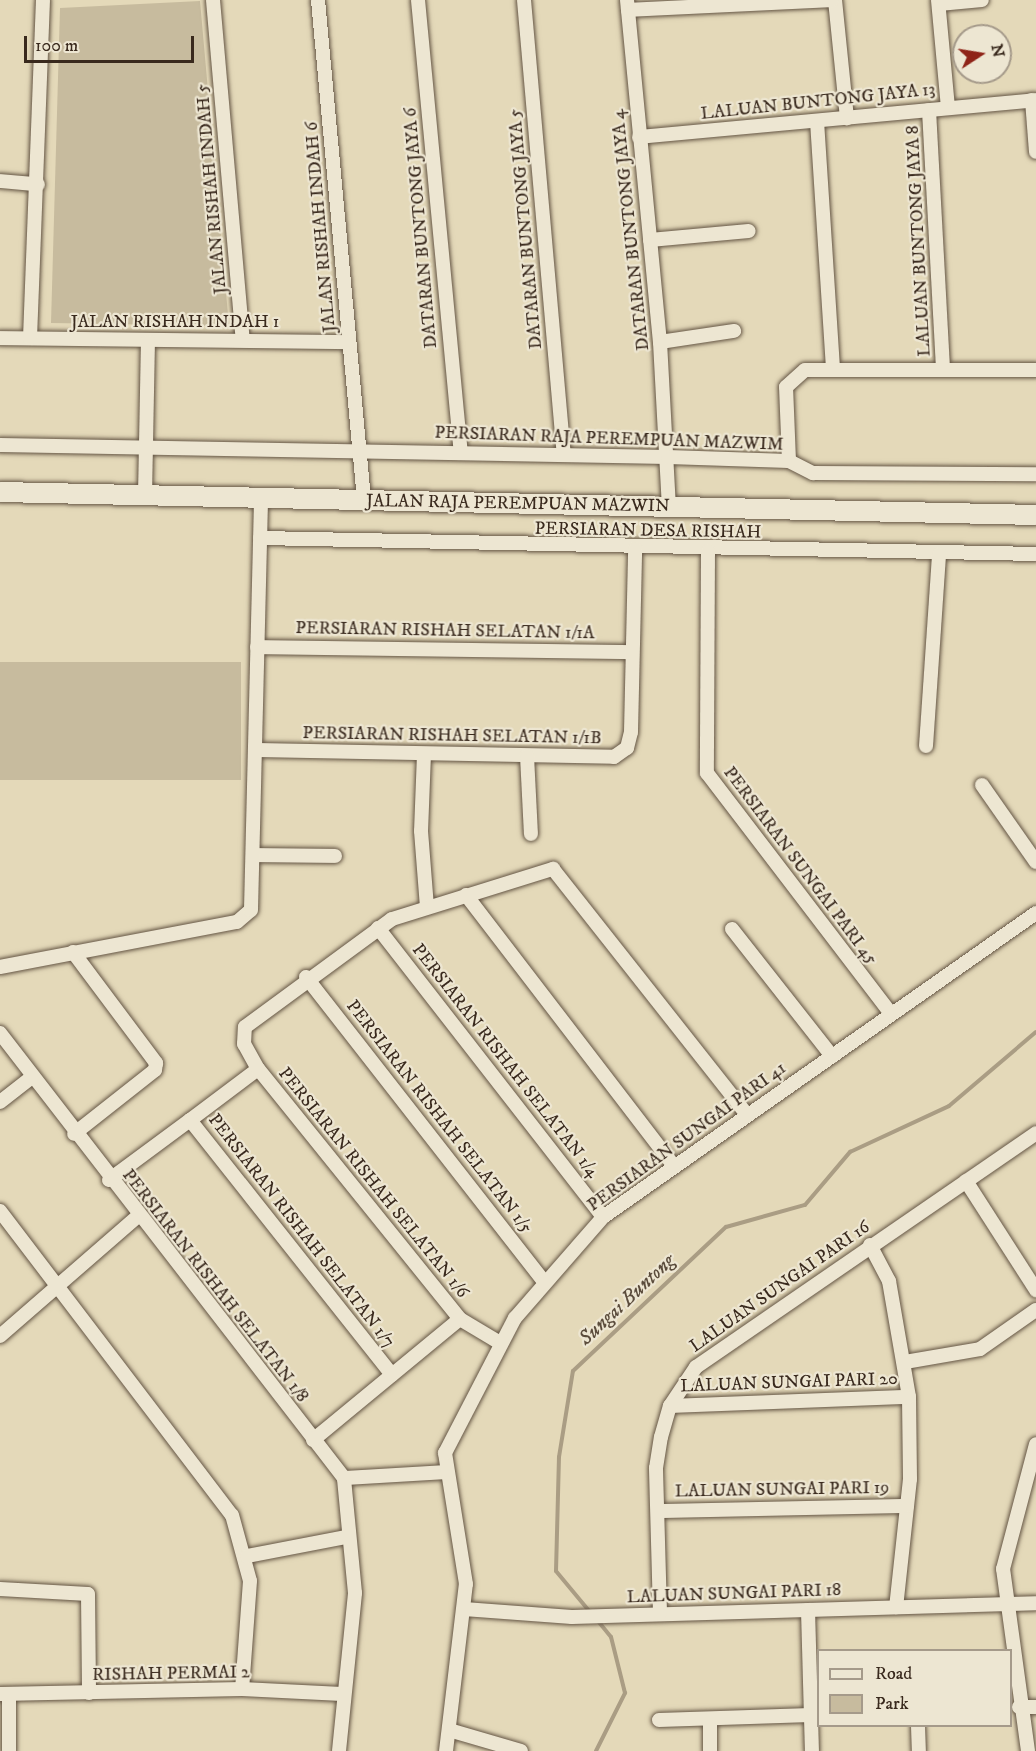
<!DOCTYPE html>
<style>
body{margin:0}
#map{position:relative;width:1036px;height:1751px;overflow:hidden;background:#e4d9b9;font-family:"IM FELL DW Pica",serif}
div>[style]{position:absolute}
.green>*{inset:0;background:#c7bb9e;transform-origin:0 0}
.stream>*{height:4px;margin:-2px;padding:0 2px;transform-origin:2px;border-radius:2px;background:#aa9d84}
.roads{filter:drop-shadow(0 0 2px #645544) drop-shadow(0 0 2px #645544)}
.minor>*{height:14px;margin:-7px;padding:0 7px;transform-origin:7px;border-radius:7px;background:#ede6d2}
.secondary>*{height:20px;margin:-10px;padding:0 10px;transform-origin:10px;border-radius:10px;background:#ede6d2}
span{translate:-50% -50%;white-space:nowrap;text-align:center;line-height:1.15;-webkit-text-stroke:4.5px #ede6d2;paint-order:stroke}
.street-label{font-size:18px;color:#39291d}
.water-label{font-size:20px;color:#5b4c3c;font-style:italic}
.legend{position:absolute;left:817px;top:1649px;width:195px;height:78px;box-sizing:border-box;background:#ede6d2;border:2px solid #a59a8a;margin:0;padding:8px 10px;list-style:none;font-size:18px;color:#39291d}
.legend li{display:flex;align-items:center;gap:12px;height:30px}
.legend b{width:30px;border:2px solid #a59a8a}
.north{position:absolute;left:952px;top:24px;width:60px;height:60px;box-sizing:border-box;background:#ede6d2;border:2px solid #a59a8a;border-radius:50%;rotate:78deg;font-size:16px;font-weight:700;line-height:24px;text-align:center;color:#39291d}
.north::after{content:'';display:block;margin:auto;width:21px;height:27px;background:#8f2418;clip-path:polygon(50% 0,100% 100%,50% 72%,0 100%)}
.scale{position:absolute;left:24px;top:36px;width:170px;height:27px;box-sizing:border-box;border:3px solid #39291d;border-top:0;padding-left:8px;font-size:18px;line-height:21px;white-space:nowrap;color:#39291d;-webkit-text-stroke:4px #ede6d2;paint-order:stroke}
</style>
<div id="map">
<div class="green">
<div style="clip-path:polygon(200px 1px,229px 326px,51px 323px,60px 8px)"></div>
<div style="left:0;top:662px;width:241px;height:118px"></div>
</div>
<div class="stream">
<div style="left:590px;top:1612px;width:53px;rotate:-129.7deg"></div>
<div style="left:556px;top:1571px;width:114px;rotate:-88.5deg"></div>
<div style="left:559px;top:1457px;width:87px;rotate:-80.8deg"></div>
<div style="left:573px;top:1371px;width:210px;rotate:-43.3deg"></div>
<div style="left:726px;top:1227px;width:82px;rotate:-15.6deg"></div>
<div style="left:805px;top:1205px;width:70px;rotate:-49.7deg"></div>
<div style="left:850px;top:1152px;width:109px;rotate:-24.9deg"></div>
<div style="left:949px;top:1106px;width:114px;rotate:-40.4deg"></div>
<div style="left:596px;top:1751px;width:65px;rotate:-63.4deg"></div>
<div style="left:625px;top:1693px;width:58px;rotate:-104deg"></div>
<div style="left:611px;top:1637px;width:22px;rotate:-129deg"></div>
</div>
<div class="roads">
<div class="minor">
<div style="left:213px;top:0;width:341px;rotate:85deg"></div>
<div style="left:318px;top:0;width:502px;rotate:84.74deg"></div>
<div style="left:418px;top:0;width:455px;rotate:84.6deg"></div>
<div style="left:524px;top:0;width:456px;rotate:85deg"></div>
<div style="left:627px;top:0;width:344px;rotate:84.5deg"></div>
<div style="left:660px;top:342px;width:165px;rotate:86.9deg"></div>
<div style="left:835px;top:0;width:119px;rotate:84.2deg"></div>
<div style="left:938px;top:0;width:108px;rotate:84.7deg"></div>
<div style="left:939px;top:4px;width:43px;rotate:-5.3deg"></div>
<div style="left:628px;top:10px;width:204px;rotate:-2.8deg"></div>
<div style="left:1032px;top:100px;width:52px;rotate:85.6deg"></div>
<div style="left:929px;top:110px;width:260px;rotate:86.9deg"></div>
<div style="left:817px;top:121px;width:249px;rotate:86.3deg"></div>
<div style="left:639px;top:137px;width:399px;rotate:-5.3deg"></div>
<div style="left:0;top:181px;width:38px;rotate:5deg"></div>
<div style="left:650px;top:240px;width:99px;rotate:-5.2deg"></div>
<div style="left:0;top:338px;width:349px;rotate:0.7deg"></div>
<div style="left:30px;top:338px;width:338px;rotate:-87.8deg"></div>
<div style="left:660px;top:342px;width:75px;rotate:-8.5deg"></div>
<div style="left:0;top:445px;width:668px;rotate:1.03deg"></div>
<div style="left:668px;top:457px;width:121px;rotate:1.9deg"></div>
<div style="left:789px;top:461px;width:27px;rotate:27deg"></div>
<div style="left:813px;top:473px;width:223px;rotate:0.3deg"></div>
<div style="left:789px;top:461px;width:74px;rotate:-92.3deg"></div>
<div style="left:786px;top:387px;width:25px;rotate:-42deg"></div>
<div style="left:805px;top:370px;width:231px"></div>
<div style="left:145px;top:496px;width:154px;rotate:-88.9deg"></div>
<div style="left:260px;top:538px;width:776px;rotate:1.18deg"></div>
<div style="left:708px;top:551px;width:222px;rotate:90.3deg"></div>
<div style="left:707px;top:773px;width:303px;rotate:52.6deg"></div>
<div style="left:257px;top:647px;width:375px;rotate:0.8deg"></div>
<div style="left:926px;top:746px;width:192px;rotate:-86.1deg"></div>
<div style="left:257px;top:750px;width:357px;rotate:1.1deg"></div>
<div style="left:614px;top:757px;width:16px;rotate:-35deg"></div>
<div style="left:627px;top:748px;width:16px;rotate:-76deg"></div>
<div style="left:631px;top:732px;width:183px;rotate:-88.7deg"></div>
<div style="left:424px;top:754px;width:77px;rotate:92.2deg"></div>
<div style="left:421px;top:831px;width:76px;rotate:85.5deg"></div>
<div style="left:527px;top:756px;width:78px;rotate:87.1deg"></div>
<div style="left:982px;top:785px;width:94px;rotate:55deg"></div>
<div style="left:256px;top:855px;width:79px;rotate:0.7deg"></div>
<div style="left:466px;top:895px;width:340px;rotate:52.5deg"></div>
<div style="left:378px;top:928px;width:366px;rotate:52.1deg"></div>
<div style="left:732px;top:929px;width:162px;rotate:51.8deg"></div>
<div style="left:73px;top:952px;width:139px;rotate:53.2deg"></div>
<div style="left:156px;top:1063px;width:7px;rotate:98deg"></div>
<div style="left:155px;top:1070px;width:103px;rotate:141.7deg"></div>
<div style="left:0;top:967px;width:241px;rotate:-10.8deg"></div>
<div style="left:237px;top:922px;width:18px;rotate:-41deg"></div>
<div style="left:251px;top:910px;width:412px;rotate:-88.6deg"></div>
<div style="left:306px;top:977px;width:385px;rotate:52deg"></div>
<div style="left:0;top:1033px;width:562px;rotate:52.29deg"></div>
<div style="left:344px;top:1478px;width:100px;rotate:-3.4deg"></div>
<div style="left:258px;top:1069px;width:85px;rotate:143.1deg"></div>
<div style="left:190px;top:1120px;width:325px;rotate:51.6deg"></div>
<div style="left:0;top:1102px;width:39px;rotate:-38deg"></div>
<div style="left:109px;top:1180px;width:101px;rotate:-36.5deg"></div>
<div style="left:966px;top:1181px;width:130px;rotate:57.3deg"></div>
<div style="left:0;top:1211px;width:382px;rotate:52.7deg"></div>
<div style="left:232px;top:1515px;width:68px;rotate:74.7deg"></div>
<div style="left:250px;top:1581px;width:108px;rotate:94.2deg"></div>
<div style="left:870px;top:1245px;width:41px;rotate:62.2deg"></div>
<div style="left:889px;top:1281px;width:118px;rotate:80.2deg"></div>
<div style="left:909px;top:1397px;width:82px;rotate:89.3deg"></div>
<div style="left:910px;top:1479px;width:129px;rotate:96.2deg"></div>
<div style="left:0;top:1336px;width:181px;rotate:-41deg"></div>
<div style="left:500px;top:1343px;width:47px;rotate:-149deg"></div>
<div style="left:460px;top:1319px;width:321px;rotate:-128.9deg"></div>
<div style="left:258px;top:1069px;width:29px;rotate:-119deg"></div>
<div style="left:244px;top:1044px;width:17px;rotate:-87deg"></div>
<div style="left:245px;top:1027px;width:182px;rotate:-36.3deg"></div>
<div style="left:392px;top:919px;width:169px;rotate:-17.3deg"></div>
<div style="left:553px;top:869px;width:313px;rotate:51.7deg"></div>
<div style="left:905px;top:1362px;width:76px;rotate:-9.8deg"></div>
<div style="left:980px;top:1349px;width:68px;rotate:-34.9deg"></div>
<div style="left:670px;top:1406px;width:239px;rotate:-2.2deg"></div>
<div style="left:313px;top:1440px;width:190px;rotate:-39.5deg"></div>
<div style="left:658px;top:1511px;width:249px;rotate:-1.2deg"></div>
<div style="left:247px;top:1556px;width:101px;rotate:-10.9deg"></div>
<div style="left:0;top:1589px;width:88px;rotate:3.3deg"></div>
<div style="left:88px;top:1594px;width:99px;rotate:89.4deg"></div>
<div style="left:464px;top:1609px;width:108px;rotate:4.2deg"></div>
<div style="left:572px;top:1617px;width:464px;rotate:-1.7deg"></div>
<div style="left:808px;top:1610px;width:141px;rotate:88.4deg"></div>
<div style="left:660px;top:1613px;width:145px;rotate:-91.6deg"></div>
<div style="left:656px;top:1468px;width:31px;rotate:-81deg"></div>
<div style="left:661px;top:1437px;width:32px;rotate:-74deg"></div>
<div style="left:670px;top:1406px;width:47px;rotate:-56.3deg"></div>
<div style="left:696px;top:1367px;width:413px;rotate:-34.5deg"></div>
<div style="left:0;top:1694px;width:242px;rotate:-1.2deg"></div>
<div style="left:242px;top:1689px;width:100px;rotate:2.9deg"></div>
<div style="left:1019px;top:1707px;width:17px"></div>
<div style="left:659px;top:1720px;width:152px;rotate:-1.9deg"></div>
<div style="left:710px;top:1720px;width:31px;rotate:90deg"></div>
<div style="left:918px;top:1726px;width:25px;rotate:88deg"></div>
<div style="left:449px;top:1730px;width:75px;rotate:16.3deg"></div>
<div style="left:9px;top:1751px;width:57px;rotate:-90deg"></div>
<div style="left:339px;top:1751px;width:159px;rotate:-84.2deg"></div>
<div style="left:355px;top:1593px;width:116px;rotate:-95.5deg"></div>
<div style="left:446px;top:1751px;width:168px;rotate:-83.2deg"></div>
<div style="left:466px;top:1584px;width:133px;rotate:-99.1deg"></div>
<div style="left:445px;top:1453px;width:152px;rotate:-62.6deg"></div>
<div style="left:515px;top:1318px;width:134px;rotate:-48.9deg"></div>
<div style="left:603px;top:1217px;width:529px;rotate:-35.07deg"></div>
<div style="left:1028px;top:1751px;width:184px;rotate:-97.8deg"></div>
<div style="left:1003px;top:1569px;width:129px;rotate:-75.2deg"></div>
</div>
<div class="secondary">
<div style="left:0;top:492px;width:1036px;rotate:1.27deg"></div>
</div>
</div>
<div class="street-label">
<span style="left:818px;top:102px;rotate:-6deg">LALUAN BUNTONG JAYA 13</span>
<span style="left:212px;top:189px;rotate:-95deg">JALAN RISHAH INDAH 5</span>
<span style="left:321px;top:227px;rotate:-95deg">JALAN RISHAH INDAH 6</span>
<span style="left:421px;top:228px;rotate:-95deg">DATARAN BUNTONG JAYA 6</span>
<span style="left:526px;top:229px;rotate:-95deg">DATARAN BUNTONG JAYA 5</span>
<span style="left:631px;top:230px;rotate:-96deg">DATARAN BUNTONG JAYA 4</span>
<span style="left:919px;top:241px;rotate:-93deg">LALUAN BUNTONG JAYA 8</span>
<span style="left:175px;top:322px">JALAN RISHAH INDAH 1</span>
<span style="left:609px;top:439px;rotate:2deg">PERSIARAN RAJA PEREMPUAN MAZWIM</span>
<span style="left:518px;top:504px;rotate:1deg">JALAN RAJA PEREMPUAN MAZWIN</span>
<span style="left:648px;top:531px;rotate:1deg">PERSIARAN DESA RISHAH</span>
<span style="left:445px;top:631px;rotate:1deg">PERSIARAN RISHAH SELATAN 1/1A</span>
<span style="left:452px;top:736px;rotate:1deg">PERSIARAN RISHAH SELATAN 1/1B</span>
<span style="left:800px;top:866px;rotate:53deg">PERSIARAN SUNGAI PARI 45</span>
<span style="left:505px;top:1061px;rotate:52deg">PERSIARAN RISHAH SELATAN 1/4</span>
<span style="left:439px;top:1117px;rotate:52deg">PERSIARAN RISHAH SELATAN 1/5</span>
<span style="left:687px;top:1137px;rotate:-36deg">PERSIARAN SUNGAI PARI 41</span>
<span style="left:373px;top:1183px;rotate:51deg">PERSIARAN RISHAH SELATAN 1/6</span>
<span style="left:301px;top:1231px;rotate:52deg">PERSIARAN RISHAH SELATAN 1/7</span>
<span style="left:215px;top:1286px;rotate:52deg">PERSIARAN RISHAH SELATAN 1/8</span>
<span style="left:780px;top:1287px;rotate:-35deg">LALUAN SUNGAI PARI 16</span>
<span style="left:789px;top:1383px;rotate:-2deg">LALUAN SUNGAI PARI 20</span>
<span style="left:782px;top:1490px;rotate:-1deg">LALUAN SUNGAI PARI 19</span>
<span style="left:734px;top:1594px;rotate:-2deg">LALUAN SUNGAI PARI 18</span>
<span style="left:171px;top:1674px;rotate:-1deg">RISHAH PERMAI 2</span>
</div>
<div class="water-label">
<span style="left:627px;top:1300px;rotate:-43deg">Sungai Buntong</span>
</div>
<ul class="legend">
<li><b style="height:8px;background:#ede6d2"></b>Road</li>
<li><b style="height:16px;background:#c7bb9e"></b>Park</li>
</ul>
<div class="north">N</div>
<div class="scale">100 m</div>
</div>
